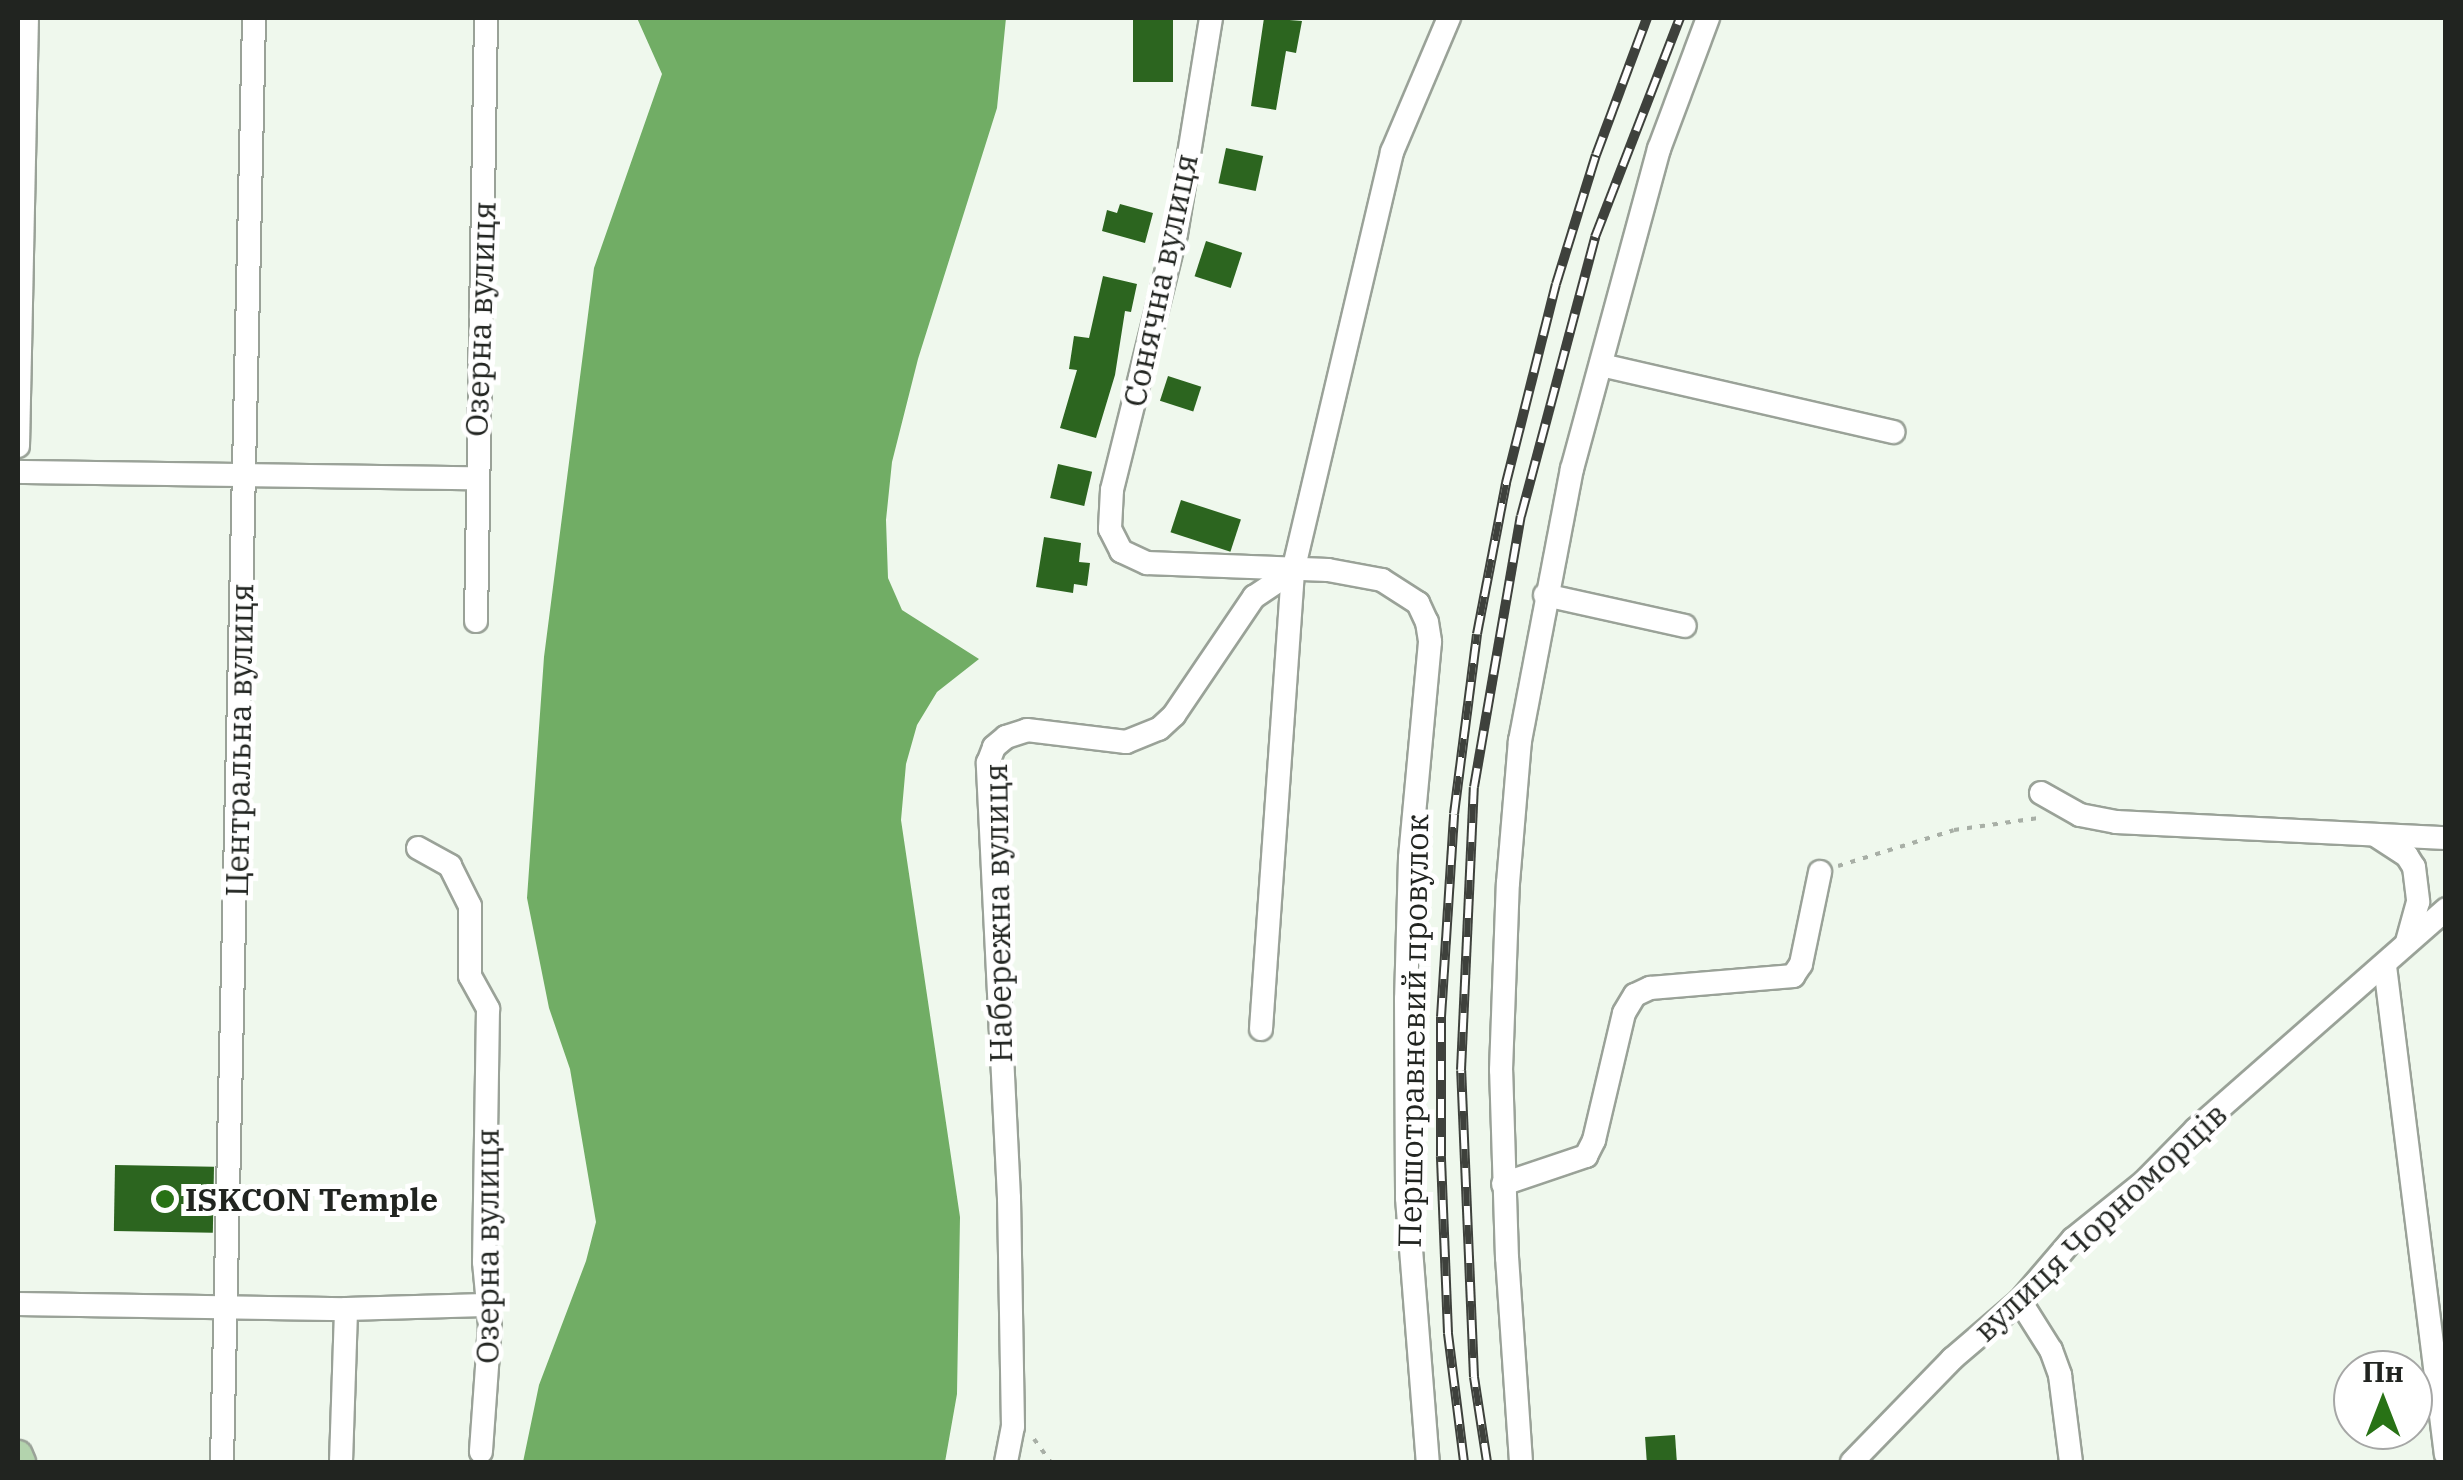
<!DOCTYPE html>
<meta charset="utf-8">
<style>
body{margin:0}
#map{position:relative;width:2463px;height:1480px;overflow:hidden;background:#eff8ed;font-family:"IBM Plex Serif",serif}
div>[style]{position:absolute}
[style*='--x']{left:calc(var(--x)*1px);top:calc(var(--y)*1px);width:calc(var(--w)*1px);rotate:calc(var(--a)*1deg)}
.water>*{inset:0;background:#71ad65}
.building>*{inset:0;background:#2c651f;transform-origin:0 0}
.path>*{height:4px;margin-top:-2px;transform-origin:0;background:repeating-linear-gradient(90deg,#a8afa6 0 5px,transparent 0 13px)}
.roads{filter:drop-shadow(2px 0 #9aa298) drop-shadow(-2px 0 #9aa298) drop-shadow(0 2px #9aa298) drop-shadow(0 -2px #9aa298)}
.minor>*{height:22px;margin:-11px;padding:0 11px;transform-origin:11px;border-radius:11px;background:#fff}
.major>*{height:28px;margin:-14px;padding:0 14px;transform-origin:14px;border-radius:14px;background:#b3d3ad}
.rail>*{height:10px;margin-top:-5px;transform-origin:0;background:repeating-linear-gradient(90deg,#fff 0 19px,#3e413c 0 38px);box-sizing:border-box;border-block:2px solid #3e413c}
.dots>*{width:28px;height:28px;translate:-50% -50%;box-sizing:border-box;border:5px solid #fff;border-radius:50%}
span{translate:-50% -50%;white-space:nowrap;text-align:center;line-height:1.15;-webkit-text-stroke:10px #fff;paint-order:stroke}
.street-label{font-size:32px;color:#212420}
.poi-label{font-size:32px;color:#212420;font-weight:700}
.left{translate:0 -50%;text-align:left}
.frame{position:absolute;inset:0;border:20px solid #212420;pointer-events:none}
.north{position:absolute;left:2333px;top:1350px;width:100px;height:100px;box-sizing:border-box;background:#fff;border:2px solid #a6a7a6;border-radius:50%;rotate:0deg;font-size:28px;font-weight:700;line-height:40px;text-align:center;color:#212420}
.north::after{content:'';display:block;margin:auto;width:35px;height:45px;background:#287215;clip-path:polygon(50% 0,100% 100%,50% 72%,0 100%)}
</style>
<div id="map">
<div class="water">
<div style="clip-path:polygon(637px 18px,1006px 18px,997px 108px,918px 359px,892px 462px,886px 520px,888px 578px,902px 610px,979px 659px,937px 692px,917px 725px,906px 764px,901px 820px,960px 1217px,957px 1394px,945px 1462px,523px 1462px,539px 1385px,586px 1261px,596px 1222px,570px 1069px,549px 1008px,527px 898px,544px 657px,594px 268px,662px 74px)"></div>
</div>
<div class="building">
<div style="left:1133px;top:18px;width:40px;height:64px"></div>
<div style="clip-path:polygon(1264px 18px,1302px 21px,1296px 53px,1286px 51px,1276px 110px,1251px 106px)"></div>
<div style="left:1226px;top:148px;width:38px;height:36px;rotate:12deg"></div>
<div style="clip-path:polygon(1120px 204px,1153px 213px,1145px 243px,1102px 231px,1107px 210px,1117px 213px)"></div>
<div style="left:1206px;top:241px;width:38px;height:37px;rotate:18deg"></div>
<div style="clip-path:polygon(1103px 276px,1137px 284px,1131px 312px,1125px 311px,1115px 375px,1096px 438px,1060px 428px,1077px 370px,1069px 369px,1074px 336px,1089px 338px)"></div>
<div style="left:1168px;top:376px;width:35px;height:26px;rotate:18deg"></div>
<div style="left:1058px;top:464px;width:35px;height:35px;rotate:13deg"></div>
<div style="left:1181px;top:500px;width:63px;height:34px;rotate:18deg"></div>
<div style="clip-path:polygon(1044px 537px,1081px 543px,1079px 562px,1090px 563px,1087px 586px,1074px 584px,1073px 593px,1036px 587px)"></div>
<div style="left:115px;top:1165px;width:99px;height:66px;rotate:1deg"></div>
<div style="left:1675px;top:1435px;width:27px;height:30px;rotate:86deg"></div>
</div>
<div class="path">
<div style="--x:1838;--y:866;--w:121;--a:-17.2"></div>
<div style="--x:1954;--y:830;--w:85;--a:-8.1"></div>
<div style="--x:1034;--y:1439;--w:29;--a:54"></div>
</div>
<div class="roads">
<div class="minor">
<div style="--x:1211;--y:18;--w:218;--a:99.2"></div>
<div style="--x:1176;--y:233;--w:265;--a:104"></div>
<div style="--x:1112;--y:490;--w:39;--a:93"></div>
<div style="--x:1110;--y:529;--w:25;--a:63"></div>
<div style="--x:1121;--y:551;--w:29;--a:25"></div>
<div style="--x:1147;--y:563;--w:181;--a:2.2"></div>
<div style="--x:1328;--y:570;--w:55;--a:10.5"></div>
<div style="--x:1382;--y:580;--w:43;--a:32.6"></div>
<div style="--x:1418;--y:603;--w:21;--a:65"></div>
<div style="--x:1427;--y:622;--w:20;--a:81"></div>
<div style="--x:1430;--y:642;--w:217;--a:95.3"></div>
<div style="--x:1410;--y:858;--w:141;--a:91.6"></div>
<div style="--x:1406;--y:999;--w:199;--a:89.7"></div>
<div style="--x:1407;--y:1198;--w:265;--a:85.5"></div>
<div style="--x:1601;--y:365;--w:300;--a:12.9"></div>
<div style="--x:18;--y:446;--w:428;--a:-88.8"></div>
<div style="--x:18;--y:472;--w:458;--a:0.8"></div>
<div style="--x:1545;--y:595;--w:143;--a:12.5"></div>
<div style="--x:476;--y:621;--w:603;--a:-89.05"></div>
<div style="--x:2041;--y:793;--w:45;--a:29.4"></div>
<div style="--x:2080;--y:815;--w:37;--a:11"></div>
<div style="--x:2116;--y:822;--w:330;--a:2.8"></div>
<div style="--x:2375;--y:835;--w:38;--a:33"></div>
<div style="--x:2407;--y:856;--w:13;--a:58"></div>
<div style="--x:2414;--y:867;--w:35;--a:83"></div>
<div style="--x:2418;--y:902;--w:41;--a:105.4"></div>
<div style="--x:418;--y:848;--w:37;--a:29"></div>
<div style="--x:450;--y:866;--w:45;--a:63.4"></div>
<div style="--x:470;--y:906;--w:70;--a:90"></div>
<div style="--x:470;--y:976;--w:38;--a:61"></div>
<div style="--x:488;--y:1009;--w:253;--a:90.9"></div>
<div style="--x:484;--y:1262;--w:63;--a:84.6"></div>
<div style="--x:490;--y:1325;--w:127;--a:94.1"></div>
<div style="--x:2385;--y:966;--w:492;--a:82.9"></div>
<div style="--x:1261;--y:1029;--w:459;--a:-86"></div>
<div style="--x:1293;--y:571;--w:431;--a:-76.7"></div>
<div style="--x:1392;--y:152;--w:146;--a:-67"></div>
<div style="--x:1503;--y:1184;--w:88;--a:-18.6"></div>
<div style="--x:1586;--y:1156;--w:18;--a:-63"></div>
<div style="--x:1594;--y:1140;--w:130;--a:-76.7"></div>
<div style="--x:1624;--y:1013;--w:21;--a:-59"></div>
<div style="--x:1635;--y:995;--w:17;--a:-25"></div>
<div style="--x:1650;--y:988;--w:144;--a:-4.8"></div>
<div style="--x:1793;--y:976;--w:14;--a:-56"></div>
<div style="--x:1801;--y:964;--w:94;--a:-78.3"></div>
<div style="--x:2020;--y:1301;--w:58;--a:57.7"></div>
<div style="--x:2051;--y:1350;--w:27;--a:70"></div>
<div style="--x:2060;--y:1375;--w:88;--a:82.8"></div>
<div style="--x:18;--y:1304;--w:328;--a:0.9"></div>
<div style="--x:346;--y:1309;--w:139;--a:-1.6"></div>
<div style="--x:222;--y:1462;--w:1444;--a:-88.73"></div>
<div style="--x:341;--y:1462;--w:153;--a:-88.1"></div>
<div style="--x:1006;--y:1462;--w:36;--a:-79"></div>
<div style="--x:1013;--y:1427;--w:229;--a:-91"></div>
<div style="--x:1009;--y:1198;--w:436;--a:-92.8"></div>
<div style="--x:988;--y:763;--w:17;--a:-69"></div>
<div style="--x:994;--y:747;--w:16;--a:-40"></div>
<div style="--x:1006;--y:737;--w:22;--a:-18"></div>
<div style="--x:1027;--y:730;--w:100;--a:6.9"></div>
<div style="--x:1126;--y:742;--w:35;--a:-22"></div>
<div style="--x:1159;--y:729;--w:21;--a:-43"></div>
<div style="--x:1174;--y:715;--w:143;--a:-55.9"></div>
<div style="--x:1254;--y:597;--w:47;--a:-33.7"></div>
<div style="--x:1521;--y:1462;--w:204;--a:-93.9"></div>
<div style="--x:1507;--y:1258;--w:188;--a:-91.8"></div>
<div style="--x:1501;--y:1070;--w:187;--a:-87.9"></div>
<div style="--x:1508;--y:883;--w:143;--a:-85.2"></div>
<div style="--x:1520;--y:741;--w:277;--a:-79.2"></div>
<div style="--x:1572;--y:469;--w:332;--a:-74.8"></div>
<div style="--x:1659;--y:149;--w:140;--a:-69.5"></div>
<div style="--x:1852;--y:1462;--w:144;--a:-45.8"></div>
<div style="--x:1952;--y:1359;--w:89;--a:-40.5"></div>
<div style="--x:2020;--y:1301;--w:82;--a:-49.5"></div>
<div style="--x:2073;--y:1239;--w:91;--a:-38.8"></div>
<div style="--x:2144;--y:1182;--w:74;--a:-45.5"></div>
<div style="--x:2196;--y:1129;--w:333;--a:-41.3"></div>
</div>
<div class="major">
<div style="--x:18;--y:1455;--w:8;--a:67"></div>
</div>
</div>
<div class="rail">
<div style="--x:1464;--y:1462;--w:130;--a:-97.1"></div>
<div style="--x:1448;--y:1333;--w:177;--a:-92.3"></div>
<div style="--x:1441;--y:1156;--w:139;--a:-90"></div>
<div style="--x:1441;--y:1017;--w:203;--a:-86.3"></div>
<div style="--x:1454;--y:814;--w:181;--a:-82.7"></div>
<div style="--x:1477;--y:634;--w:154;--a:-79.1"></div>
<div style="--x:1506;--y:483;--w:205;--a:-75.9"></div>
<div style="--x:1556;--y:284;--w:135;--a:-72.8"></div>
<div style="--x:1596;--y:155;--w:146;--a:-69.6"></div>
<div style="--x:1487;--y:1462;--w:86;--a:-98.7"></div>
<div style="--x:1474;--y:1377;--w:307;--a:-92.4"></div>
<div style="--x:1461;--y:1070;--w:283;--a:-87.4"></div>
<div style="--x:1474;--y:787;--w:275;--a:-80.2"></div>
<div style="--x:1521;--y:516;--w:289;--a:-75.1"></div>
<div style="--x:1595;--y:237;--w:235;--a:-68.8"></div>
</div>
<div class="dots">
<div style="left:165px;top:1199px;background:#287215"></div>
</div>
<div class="street-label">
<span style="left:1160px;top:280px;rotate:-78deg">Сонячна вулиця</span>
<span style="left:480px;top:319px;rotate:-88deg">Озерна вулиця</span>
<span style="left:239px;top:740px;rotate:-89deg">Центральна вулиця</span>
<span style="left:998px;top:913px;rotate:-91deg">Набережна вулиця</span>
<span style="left:1413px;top:1031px;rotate:-89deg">Першотравневий провулок</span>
<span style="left:2100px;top:1222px;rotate:-43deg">вулиця Чорноморців</span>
<span style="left:487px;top:1246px;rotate:-90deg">Озерна вулиця</span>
</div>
<div class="poi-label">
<span class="left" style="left:185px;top:1199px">ISKCON Temple</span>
</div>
<div class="frame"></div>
<div class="north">Пн</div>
</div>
